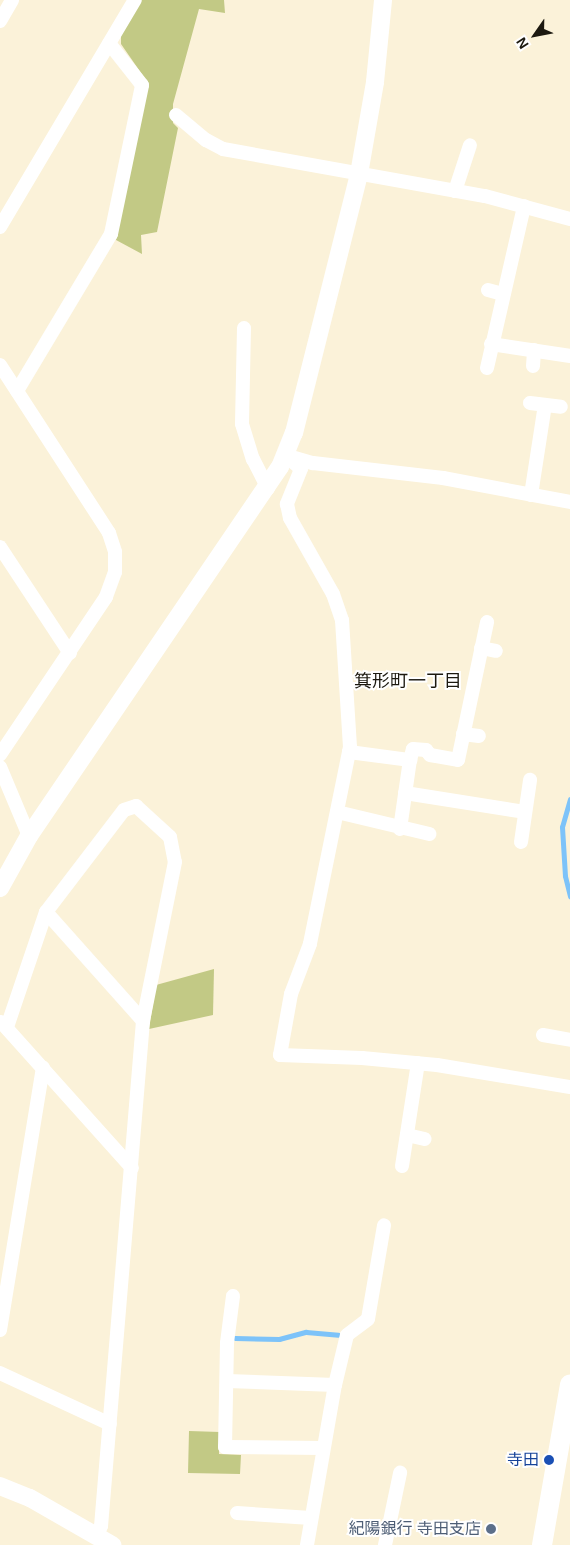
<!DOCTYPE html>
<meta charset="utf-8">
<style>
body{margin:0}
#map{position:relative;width:570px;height:1545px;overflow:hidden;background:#fbf2d9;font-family:Helvetica,"Noto Sans JP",sans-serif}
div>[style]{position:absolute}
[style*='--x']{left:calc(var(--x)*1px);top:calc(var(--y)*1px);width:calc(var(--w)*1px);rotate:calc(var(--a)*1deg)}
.green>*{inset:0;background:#c2c985}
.stream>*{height:5px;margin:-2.5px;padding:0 2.5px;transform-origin:2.5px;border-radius:2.5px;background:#7dc3f9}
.minor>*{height:14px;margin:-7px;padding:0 7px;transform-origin:7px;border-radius:7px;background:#fff}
.tertiary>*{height:18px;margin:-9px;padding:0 9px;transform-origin:9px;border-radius:9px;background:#fff}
.secondary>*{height:20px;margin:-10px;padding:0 10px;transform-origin:10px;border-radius:10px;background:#fff}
.dots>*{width:14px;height:14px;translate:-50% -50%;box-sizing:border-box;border:2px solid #fff;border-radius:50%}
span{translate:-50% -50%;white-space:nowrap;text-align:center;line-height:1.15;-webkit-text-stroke:4px #fff;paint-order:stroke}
.transit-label{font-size:16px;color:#164399}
.right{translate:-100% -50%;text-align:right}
.service-label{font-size:16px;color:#4e5e75}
.neighbourhood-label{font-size:18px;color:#1c1910}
.north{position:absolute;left:510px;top:10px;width:50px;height:50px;-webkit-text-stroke:4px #fff;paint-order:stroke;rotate:237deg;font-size:14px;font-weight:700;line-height:20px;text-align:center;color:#1c1910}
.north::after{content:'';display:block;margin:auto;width:18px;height:22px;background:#1c1910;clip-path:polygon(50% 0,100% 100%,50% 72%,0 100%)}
</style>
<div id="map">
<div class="green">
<div style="clip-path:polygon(141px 0,224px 0,225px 13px,199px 9px,173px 104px,173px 123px,178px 128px,157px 232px,141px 235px,142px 254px,116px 240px,148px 83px,121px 44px,121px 34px)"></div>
<div style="clip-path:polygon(214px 969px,213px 1015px,149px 1029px,156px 985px)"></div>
<div style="clip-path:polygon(189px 1431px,220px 1432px,219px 1454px,241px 1455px,240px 1474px,188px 1473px)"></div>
</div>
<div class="stream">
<div style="--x:570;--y:799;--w:29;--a:106"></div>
<div style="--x:562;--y:827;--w:49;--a:86.5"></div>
<div style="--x:565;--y:876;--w:21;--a:76"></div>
<div style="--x:235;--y:1338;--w:44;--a:1.3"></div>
<div style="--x:279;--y:1339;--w:28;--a:-15"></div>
<div style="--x:306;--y:1332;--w:32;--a:5"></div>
</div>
<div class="minor">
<div style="--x:0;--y:21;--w:24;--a:-60"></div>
<div style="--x:176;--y:115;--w:39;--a:40"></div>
<div style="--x:206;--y:140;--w:19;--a:28"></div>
<div style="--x:223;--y:149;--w:266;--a:10.2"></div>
<div style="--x:485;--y:196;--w:88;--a:15.1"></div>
<div style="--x:455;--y:191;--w:48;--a:-71.9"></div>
<div style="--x:0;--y:227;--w:264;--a:-59.3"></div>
<div style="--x:488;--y:290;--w:16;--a:15"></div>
<div style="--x:244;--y:328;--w:96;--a:91.2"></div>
<div style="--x:242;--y:424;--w:37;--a:73"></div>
<div style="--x:253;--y:459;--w:33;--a:63"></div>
<div style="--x:491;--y:344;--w:80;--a:8.6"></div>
<div style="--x:0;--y:365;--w:200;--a:57"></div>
<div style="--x:109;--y:533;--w:20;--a:72"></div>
<div style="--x:115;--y:552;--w:20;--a:90"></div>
<div style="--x:115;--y:572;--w:27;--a:110"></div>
<div style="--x:106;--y:597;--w:190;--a:123.9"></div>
<div style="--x:533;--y:366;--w:16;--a:-86"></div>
<div style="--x:487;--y:368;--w:166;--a:-77.1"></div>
<div style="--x:17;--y:391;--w:183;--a:-59.1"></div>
<div style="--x:111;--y:234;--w:152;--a:-78.2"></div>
<div style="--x:142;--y:85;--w:53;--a:-128.2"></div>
<div style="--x:530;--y:403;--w:31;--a:7"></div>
<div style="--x:285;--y:455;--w:21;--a:41"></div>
<div style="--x:301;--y:469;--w:38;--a:112"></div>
<div style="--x:287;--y:504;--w:14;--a:78"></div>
<div style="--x:290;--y:518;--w:87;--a:60.5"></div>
<div style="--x:333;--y:594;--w:28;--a:71"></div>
<div style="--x:342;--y:620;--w:127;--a:86.4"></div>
<div style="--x:350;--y:747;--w:201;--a:101.5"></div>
<div style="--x:310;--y:944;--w:53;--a:110.8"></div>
<div style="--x:291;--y:994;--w:62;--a:100.2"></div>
<div style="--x:280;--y:1055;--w:82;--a:2.1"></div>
<div style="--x:362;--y:1058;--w:75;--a:5.3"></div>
<div style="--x:437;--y:1065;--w:135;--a:9.4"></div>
<div style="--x:288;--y:456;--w:26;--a:16"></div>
<div style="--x:313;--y:463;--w:131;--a:6.6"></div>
<div style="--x:443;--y:478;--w:129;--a:10.7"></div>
<div style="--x:531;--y:495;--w:91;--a:-81.2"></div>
<div style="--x:0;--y:547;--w:127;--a:56.6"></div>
<div style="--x:481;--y:648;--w:15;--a:11"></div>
<div style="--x:463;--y:734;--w:16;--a:7"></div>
<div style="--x:349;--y:752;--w:62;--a:7.5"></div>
<div style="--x:410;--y:760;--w:11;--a:-75"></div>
<div style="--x:413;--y:749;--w:13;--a:4"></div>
<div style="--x:426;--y:750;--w:6;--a:51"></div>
<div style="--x:430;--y:755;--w:28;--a:10"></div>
<div style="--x:458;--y:760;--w:141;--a:-78.1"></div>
<div style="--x:0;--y:767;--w:75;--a:67.2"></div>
<div style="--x:405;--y:793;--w:121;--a:9"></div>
<div style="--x:337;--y:812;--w:95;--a:13.4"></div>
<div style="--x:400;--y:829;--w:70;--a:-81.8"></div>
<div style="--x:521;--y:842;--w:63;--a:-81.7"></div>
<div style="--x:46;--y:912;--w:146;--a:48.3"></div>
<div style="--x:1;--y:1022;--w:196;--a:48.1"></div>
<div style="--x:7;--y:1027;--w:121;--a:-71.3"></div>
<div style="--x:46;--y:912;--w:128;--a:-52.6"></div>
<div style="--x:124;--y:810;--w:13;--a:-18"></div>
<div style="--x:136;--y:806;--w:46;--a:42.4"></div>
<div style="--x:170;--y:837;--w:25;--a:79"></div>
<div style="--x:175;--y:862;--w:162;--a:101.4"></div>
<div style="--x:143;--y:1021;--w:507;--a:94.75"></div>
<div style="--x:101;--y:1526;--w:11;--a:112"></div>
<div style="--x:543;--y:1035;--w:27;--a:10"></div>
<div style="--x:407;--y:1135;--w:18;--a:13"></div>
<div style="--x:402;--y:1166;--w:104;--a:-81.2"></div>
<div style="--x:233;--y:1296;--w:47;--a:97.3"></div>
<div style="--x:227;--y:1343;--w:104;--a:91.1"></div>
<div style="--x:225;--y:1447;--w:98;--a:0.6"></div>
<div style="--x:0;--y:1330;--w:266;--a:-80.7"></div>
<div style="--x:0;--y:1373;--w:121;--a:24.9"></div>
<div style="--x:227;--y:1381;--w:108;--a:2.1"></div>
<div style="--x:237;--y:1513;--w:74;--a:3.9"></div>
<div style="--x:307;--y:1545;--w:162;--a:-80.1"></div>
<div style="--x:335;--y:1385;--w:51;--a:-76.5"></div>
<div style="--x:347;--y:1335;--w:26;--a:-37"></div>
<div style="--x:368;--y:1319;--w:95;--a:-80.3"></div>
<div style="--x:385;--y:1545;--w:74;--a:-78.2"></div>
</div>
<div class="tertiary">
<div style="--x:0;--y:888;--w:60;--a:-60.9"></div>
<div style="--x:29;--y:836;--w:446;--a:-55.8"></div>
<div style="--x:280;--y:467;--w:37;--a:-68"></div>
<div style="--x:294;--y:433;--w:267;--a:-75.9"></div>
<div style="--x:359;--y:174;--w:93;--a:-80.1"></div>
<div style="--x:375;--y:82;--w:82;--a:-84.4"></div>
<div style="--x:0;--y:1486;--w:32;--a:22"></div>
<div style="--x:30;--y:1498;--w:95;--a:29.8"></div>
</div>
<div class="secondary">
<div style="--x:542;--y:1545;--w:163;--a:-80.1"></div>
</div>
<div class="dots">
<div style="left:549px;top:1460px;background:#1a4fb4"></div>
<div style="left:491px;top:1529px;background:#5c6f8a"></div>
</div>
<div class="transit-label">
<span class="right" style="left:539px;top:1460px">寺田</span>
</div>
<div class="service-label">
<span class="right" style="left:481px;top:1529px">紀陽銀行 寺田支店</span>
</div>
<div class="neighbourhood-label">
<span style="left:408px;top:681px">箕形町一丁目</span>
</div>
<div class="north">N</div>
</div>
